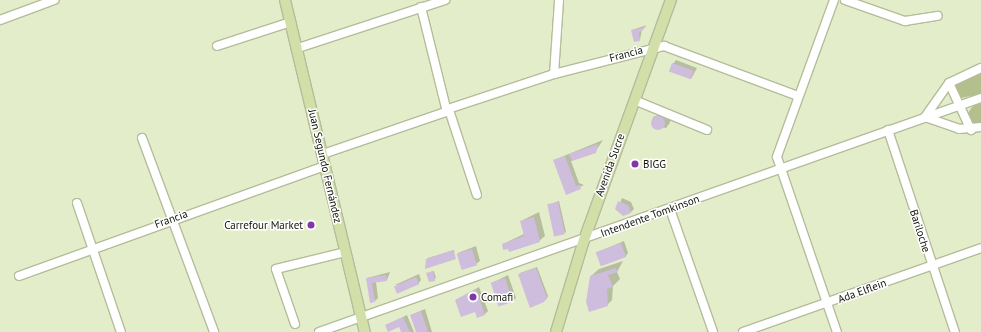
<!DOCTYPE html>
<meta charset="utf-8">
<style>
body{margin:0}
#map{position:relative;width:981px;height:332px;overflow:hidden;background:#e4edc9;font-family:"PT Sans",sans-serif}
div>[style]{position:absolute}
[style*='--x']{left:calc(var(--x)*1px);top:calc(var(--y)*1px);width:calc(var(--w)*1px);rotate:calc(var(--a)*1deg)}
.green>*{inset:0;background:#b3c08e}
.shadow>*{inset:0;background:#0003}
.building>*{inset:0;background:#cfbddd;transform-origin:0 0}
.round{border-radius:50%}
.roads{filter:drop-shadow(1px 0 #b4bd9b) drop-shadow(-1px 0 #b4bd9b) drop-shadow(0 1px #b4bd9b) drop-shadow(0 -1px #b4bd9b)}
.minor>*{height:8px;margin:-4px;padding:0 4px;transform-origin:4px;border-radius:4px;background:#fff}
.major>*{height:10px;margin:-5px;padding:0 5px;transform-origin:5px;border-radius:5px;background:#d3dfa9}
.dots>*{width:11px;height:11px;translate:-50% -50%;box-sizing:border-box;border:2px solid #fff;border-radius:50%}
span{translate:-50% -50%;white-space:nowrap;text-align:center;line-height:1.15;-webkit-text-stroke:3px #fff;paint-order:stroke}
.street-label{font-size:11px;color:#121408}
.poi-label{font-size:11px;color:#121408}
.left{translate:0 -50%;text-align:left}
.right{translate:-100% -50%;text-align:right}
</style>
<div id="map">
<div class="green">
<div style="clip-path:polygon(981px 70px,981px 94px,961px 98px,956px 94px,956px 83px)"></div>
<div style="clip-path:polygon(981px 102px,981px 125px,970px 125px,966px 116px,972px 107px)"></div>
</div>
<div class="shadow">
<div style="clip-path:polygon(647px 25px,642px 29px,640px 40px,632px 30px)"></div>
<div style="clip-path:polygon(676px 60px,697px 68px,691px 79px,673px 64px)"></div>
<div style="clip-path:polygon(663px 113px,671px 120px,669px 124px,666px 128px,652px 125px,653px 117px)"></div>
<div style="clip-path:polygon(603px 140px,595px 152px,571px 161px,579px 183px,584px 185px,566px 193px,554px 160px)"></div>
<div style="clip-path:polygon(622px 198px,631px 202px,634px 209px,631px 212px,618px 209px)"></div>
<div style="clip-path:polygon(559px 201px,566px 232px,565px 233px,548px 205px)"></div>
<div style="clip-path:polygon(539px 212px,545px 236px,539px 241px,509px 247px,503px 244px,524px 234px,521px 221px)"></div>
<div style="clip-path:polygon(624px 241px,628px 253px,625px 257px,598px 252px)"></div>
<div style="clip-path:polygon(476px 246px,480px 261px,476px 264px,458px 253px)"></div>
<div style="clip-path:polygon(454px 250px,455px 259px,427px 260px,428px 258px)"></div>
<div style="clip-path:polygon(623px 261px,617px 272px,620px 279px,613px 286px,612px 300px,607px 305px,591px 276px,599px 269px)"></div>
<div style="clip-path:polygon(537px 267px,548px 296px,546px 300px,520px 273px)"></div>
<div style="clip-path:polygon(434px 271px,436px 278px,430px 281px,428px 273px)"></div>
<div style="clip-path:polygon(390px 272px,387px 280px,376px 282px,378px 298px,375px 301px,367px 278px)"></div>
<div style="clip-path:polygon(419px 274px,421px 280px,418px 284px,395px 285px)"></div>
<div style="clip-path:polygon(508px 275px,516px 298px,513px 301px,492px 283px)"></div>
<div style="clip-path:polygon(479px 287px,488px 311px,484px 315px,456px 300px)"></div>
<div style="clip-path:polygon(425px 309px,432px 332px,417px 332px,411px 315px)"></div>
<div style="clip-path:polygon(407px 315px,414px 332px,402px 332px,399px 326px,386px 325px)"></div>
</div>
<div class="building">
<div style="clip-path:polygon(646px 27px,639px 33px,640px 41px,634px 42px,631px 30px)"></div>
<div style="left:672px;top:63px;width:23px;height:9px;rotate:20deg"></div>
<div class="round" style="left:651px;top:116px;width:14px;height:14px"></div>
<div style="clip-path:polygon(598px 144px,596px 153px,572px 161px,569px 154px)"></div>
<div style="clip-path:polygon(565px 156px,576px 186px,580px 185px,581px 189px,566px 195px,553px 160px)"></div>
<div style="clip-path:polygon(618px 201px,628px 205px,631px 213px,623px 216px,615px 209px)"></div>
<div style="left:558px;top:202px;width:33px;height:11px;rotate:78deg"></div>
<div style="clip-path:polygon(534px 217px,540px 242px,509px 252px,508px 249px,503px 250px,502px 244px,524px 236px,520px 221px)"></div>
<div style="left:621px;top:243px;width:15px;height:27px;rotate:70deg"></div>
<div style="left:472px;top:249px;width:17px;height:16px;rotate:73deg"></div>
<div style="clip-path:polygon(453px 250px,456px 259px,425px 269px,426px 259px)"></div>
<div style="clip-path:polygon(536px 268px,547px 298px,544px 302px,530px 308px,518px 274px)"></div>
<div style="clip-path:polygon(616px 268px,618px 272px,608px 275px,613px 287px,607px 289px,608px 306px,589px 312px,586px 302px,590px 276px)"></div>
<div style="clip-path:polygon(433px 271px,435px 281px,429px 282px,426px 273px)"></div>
<div style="clip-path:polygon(386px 275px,387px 281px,372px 283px,375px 302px,370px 303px,366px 278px)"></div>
<div style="left:416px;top:277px;width:8px;height:24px;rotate:67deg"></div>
<div style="left:505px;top:278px;width:25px;height:15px;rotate:72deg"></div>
<div style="clip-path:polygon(476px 289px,485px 315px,477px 318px,475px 312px,461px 317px,455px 300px)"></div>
<div style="clip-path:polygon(421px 311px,428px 332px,416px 332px,410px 315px)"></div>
<div style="clip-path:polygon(403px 317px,410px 332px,401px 332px,399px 327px,388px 332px,385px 325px)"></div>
</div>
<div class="roads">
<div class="minor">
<div style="--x:834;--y:0;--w:167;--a:110"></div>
<div style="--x:777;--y:157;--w:185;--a:71.1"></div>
<div style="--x:845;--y:0;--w:64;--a:19.3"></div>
<div style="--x:905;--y:21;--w:33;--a:-9"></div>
<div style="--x:421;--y:7;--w:108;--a:76.1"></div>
<div style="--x:0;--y:20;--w:58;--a:-20.3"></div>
<div style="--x:217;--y:46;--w:78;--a:-18"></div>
<div style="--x:298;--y:48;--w:155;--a:-18.1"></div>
<div style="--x:981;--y:68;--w:35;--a:155"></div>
<div style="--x:949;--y:83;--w:42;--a:125.2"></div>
<div style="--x:925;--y:117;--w:36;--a:19"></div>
<div style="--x:959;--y:129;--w:22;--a:-5"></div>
<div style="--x:554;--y:74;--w:74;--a:-86.1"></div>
<div style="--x:949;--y:83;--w:52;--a:64.9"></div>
<div style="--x:634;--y:100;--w:79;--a:22.3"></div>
<div style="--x:451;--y:108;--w:108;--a:-18.3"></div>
<div style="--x:554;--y:74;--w:114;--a:-14.3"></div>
<div style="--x:664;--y:46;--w:143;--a:20.5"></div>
<div style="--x:450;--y:113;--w:86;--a:71.8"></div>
<div style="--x:888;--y:130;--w:213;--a:71.7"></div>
<div style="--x:142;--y:138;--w:207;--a:69.6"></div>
<div style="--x:323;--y:154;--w:130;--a:-18.9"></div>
<div style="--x:77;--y:203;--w:136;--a:71.2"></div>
<div style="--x:670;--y:209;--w:130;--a:70.7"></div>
<div style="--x:19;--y:276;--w:325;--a:-19.8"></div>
<div style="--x:295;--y:324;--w:58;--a:-109.1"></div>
<div style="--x:276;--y:269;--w:71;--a:-13.8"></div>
<div style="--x:319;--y:332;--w:702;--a:-19.47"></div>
<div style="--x:743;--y:332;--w:252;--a:-19.4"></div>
</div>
<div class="major">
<div style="--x:285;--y:0;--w:342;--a:76.5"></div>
<div style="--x:556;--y:332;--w:96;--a:-73.1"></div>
<div style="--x:584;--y:240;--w:255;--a:-70.1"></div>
</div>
</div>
<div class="dots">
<div style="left:635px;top:164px;background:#8137a9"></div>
<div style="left:311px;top:225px;background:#8137a9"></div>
<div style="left:473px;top:297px;background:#8137a9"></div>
</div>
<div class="street-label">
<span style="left:626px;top:54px;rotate:-15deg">Francia</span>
<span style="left:610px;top:165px;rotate:-70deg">Avenida Sucre</span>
<span style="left:325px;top:166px;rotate:77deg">Juan Segundo Fernández</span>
<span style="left:650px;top:216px;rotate:-20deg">Intendente Tomkinson</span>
<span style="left:171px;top:219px;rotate:-20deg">Francia</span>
<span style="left:920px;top:231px;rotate:72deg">Bariloche</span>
<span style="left:862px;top:291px;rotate:-20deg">Ada Elflein</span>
</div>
<div class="poi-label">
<span class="left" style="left:643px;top:164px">BIGG</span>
<span class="right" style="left:303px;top:225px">Carrefour Market</span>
<span class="left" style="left:481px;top:297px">Comafi</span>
</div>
</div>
